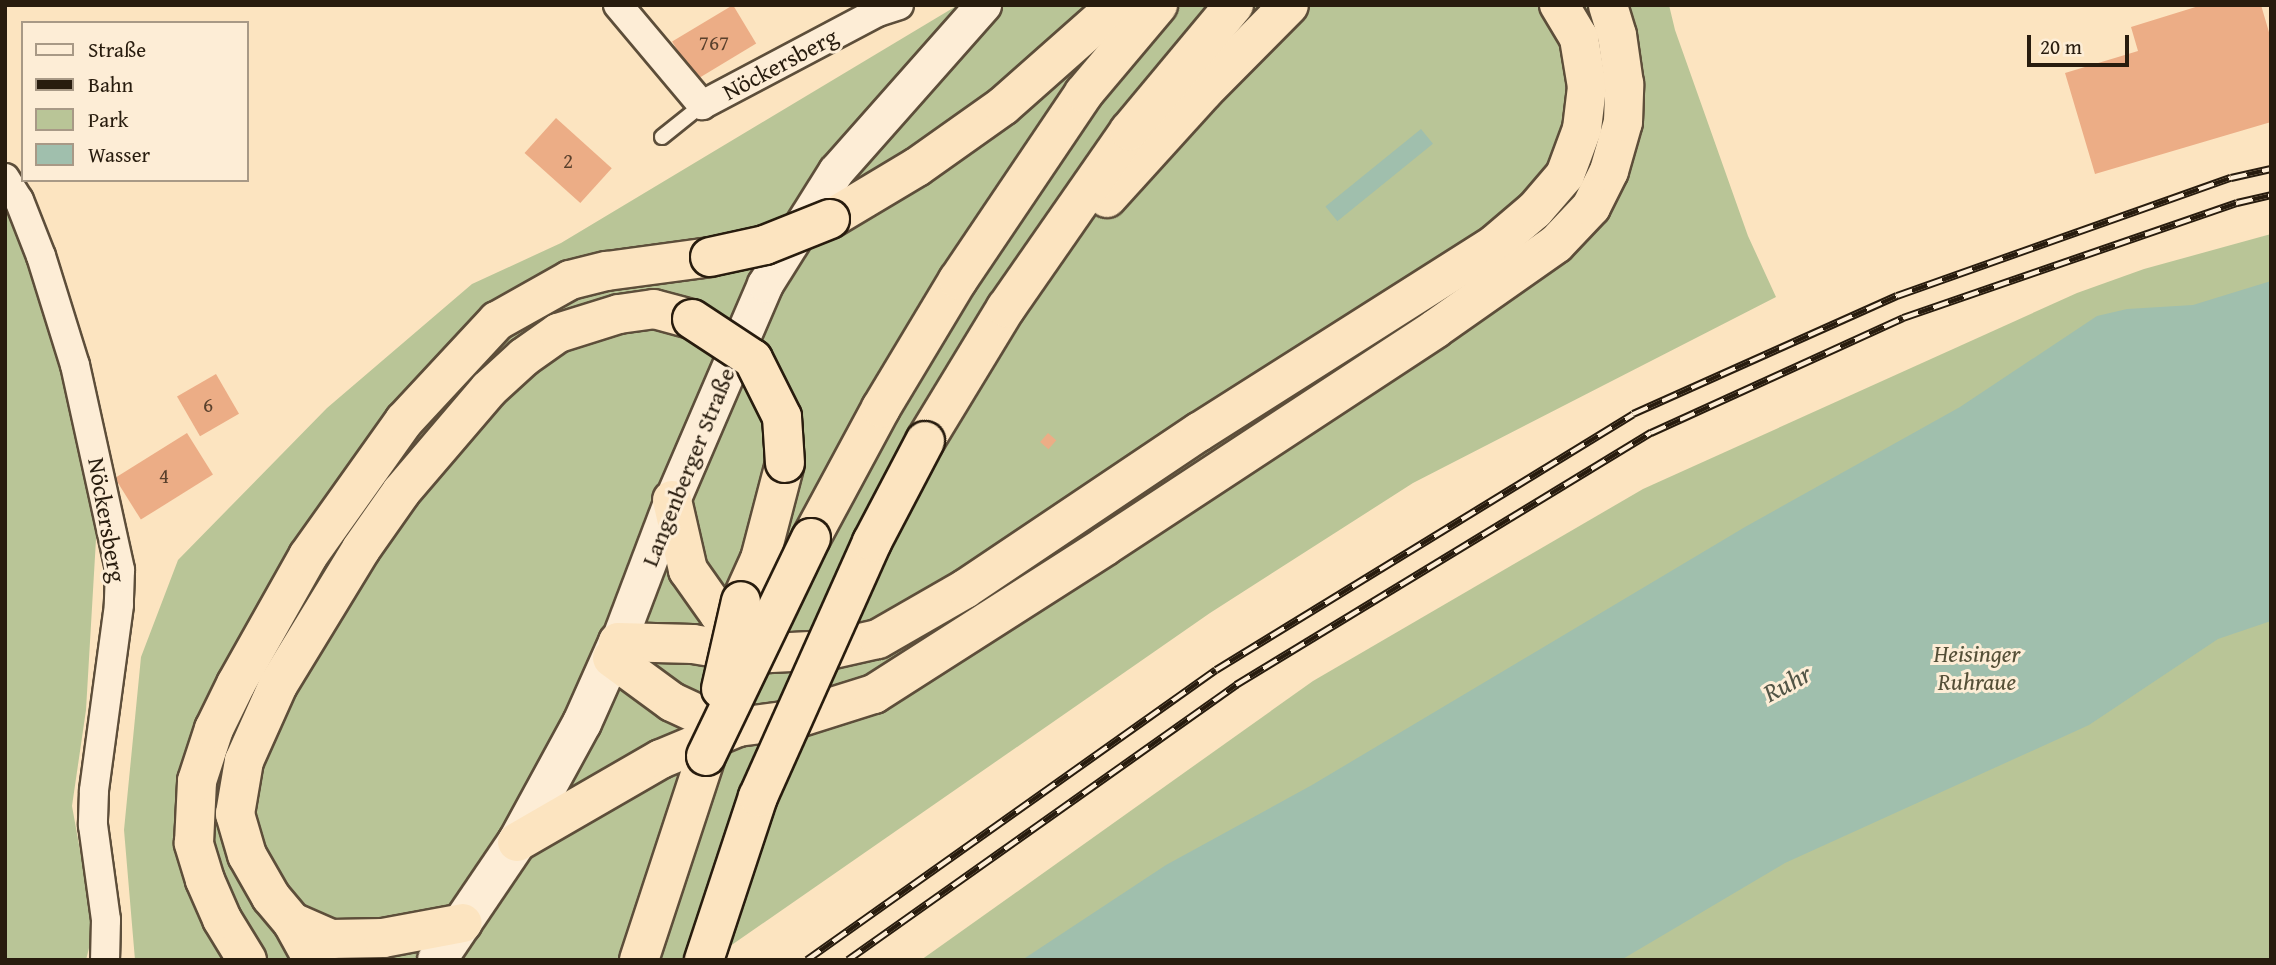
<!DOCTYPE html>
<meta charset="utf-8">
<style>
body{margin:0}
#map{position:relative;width:2276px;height:965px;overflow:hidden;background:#fce4c0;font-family:"Gentium Book Plus",serif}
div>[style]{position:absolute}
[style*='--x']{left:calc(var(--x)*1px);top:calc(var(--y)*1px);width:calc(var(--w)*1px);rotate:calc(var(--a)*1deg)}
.green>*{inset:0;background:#b9c597}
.water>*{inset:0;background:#a0bfad;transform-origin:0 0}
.building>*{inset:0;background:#ecad86;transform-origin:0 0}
.roads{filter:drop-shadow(2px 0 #5d4e3a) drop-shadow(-2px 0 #5d4e3a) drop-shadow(0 2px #5d4e3a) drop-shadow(0 -2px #5d4e3a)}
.service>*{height:14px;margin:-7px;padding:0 7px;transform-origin:7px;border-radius:7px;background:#fdedd6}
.minor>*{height:28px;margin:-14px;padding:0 14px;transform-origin:14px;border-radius:14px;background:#fdedd6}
.tertiary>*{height:35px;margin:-17.5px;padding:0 17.5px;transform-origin:17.5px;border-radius:17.5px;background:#fdedd6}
.secondary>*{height:38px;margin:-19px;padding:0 19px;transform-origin:19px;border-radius:19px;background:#fdedd6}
.motorway>*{height:38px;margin:-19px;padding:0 19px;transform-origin:19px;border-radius:19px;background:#fce4c0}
.rail>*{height:8px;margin-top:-4px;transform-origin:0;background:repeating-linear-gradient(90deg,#fdedd6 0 16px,#281c0e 0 32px);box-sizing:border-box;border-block:2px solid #281c0e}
.bridges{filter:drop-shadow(2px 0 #281c0e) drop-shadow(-2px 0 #281c0e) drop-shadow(0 2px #281c0e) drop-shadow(0 -2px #281c0e)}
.motorway-bridge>*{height:38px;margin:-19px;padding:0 19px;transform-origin:19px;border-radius:19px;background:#fce4c0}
span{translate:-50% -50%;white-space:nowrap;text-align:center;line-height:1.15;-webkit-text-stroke:6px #fdedd6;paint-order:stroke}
.number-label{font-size:21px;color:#59402c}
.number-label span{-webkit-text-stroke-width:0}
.street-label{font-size:24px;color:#281c0e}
.park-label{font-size:24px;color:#544f37;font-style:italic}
.water-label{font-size:26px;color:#525546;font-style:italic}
.frame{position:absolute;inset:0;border:7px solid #281c0e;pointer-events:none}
.legend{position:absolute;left:21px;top:21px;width:228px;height:161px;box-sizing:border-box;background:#fdedd6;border:2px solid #a89986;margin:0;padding:9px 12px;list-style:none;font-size:21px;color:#281c0e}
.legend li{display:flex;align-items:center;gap:14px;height:35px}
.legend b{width:35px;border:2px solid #a89986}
.scale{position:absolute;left:2027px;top:35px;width:102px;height:32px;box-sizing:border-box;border:4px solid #281c0e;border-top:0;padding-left:9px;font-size:21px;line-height:24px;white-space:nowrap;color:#281c0e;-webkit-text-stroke:5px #fdedd6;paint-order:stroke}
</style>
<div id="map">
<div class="green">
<div style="clip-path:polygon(958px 5px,1669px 5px,1675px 30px,1748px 236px,1776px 297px,1413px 483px,1210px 613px,710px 960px,135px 960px,124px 830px,141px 657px,178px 560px,327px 408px,472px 284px,561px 243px)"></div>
<div style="clip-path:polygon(5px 203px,101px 454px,86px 710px,72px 806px,94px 928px,86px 960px,5px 960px)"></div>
<div style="clip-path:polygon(2271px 234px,2271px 960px,921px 960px,1313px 681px,1643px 489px,2077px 293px,2144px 269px)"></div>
</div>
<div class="water">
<div style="left:1421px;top:129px;width:19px;height:123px;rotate:51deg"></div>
<div style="clip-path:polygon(2271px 281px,2271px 621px,2218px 639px,2089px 725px,1785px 863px,1621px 960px,1022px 960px,1166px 865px,1312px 785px,1745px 527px,1960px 407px,2097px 316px,2127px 309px,2193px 305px)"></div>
</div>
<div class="building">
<div style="left:733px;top:5px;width:45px;height:71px;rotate:59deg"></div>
<div style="clip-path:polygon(2202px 5px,2261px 5px,2271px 39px,2271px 122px,2095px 174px,2065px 73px,2138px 51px,2131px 27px)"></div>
<div style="left:556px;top:118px;width:75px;height:47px;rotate:42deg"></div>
<div style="left:216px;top:374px;width:46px;height:45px;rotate:60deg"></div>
<div style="left:187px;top:433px;width:49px;height:85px;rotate:58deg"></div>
<div style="left:1048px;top:433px;width:11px;height:12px;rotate:41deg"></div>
</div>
<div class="roads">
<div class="service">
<div style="--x:662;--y:137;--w:51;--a:-38.7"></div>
</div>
<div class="minor">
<div style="--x:618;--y:5;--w:131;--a:50"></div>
<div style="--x:702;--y:105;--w:199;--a:-27.9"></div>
<div style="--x:878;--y:12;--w:22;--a:-18"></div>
<div style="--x:5;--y:178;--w:26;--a:58"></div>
<div style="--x:19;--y:200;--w:60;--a:68.6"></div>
<div style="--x:41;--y:256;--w:114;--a:72.7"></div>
<div style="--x:75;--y:365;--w:210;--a:77.6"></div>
<div style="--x:120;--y:570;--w:35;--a:92"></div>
<div style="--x:119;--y:605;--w:188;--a:97.7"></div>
<div style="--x:94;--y:791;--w:34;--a:92"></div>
<div style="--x:93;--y:825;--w:96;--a:82.2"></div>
<div style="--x:106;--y:920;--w:40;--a:91.4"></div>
</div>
<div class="tertiary">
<div style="--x:618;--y:642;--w:152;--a:-69.2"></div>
<div style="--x:672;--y:500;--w:235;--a:-66.7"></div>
<div style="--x:765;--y:284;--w:133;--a:-57.9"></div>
<div style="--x:836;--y:171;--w:222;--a:-48.5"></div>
</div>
<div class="secondary">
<div style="--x:437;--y:960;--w:143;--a:-55.9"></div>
<div style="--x:517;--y:842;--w:136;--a:-61.4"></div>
<div style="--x:582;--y:723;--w:89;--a:-66"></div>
</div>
<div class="motorway">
<div style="--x:1107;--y:198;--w:143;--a:-47.8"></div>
<div style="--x:1203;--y:92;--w:122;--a:-45.3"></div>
<div style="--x:830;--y:219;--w:101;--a:-30.9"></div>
<div style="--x:917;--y:167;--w:105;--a:-35.3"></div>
<div style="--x:1003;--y:106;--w:152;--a:-41.5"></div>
<div style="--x:925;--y:441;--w:156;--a:-58.7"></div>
<div style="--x:1006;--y:308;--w:216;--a:-55.2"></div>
<div style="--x:1129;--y:131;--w:164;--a:-50.2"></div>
<div style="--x:672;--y:500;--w:72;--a:77.1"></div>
<div style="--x:688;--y:570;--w:54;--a:54.8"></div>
<div style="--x:719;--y:614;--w:50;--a:49.9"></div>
<div style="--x:811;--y:538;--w:148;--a:-61.7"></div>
<div style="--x:881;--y:408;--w:149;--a:-59"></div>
<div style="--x:958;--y:280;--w:225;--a:-56"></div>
<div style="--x:1084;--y:93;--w:115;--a:-49.9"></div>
<div style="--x:741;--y:601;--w:46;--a:-65.7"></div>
<div style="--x:760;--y:559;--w:99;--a:-75.4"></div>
<div style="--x:618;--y:642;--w:75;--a:1.5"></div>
<div style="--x:693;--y:644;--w:61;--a:9.5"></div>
<div style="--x:753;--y:654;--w:76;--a:-3"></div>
<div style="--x:829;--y:650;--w:50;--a:-12.7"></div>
<div style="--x:878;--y:639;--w:100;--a:-29.9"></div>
<div style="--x:965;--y:589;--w:282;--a:-33.9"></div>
<div style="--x:1199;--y:432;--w:351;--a:-32.4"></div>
<div style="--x:1495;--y:244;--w:52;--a:-40.4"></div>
<div style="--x:1535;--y:210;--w:46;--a:-49.4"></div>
<div style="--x:1565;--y:175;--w:49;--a:-69.7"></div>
<div style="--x:1582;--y:129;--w:42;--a:-83.2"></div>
<div style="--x:1587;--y:87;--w:50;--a:-99.3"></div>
<div style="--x:1579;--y:38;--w:39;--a:-121"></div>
<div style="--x:612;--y:658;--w:74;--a:36.3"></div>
<div style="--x:672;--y:702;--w:38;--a:25"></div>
<div style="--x:706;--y:718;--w:33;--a:16"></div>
<div style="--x:738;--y:727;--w:53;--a:-7.5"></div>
<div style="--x:791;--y:720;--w:87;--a:-17.4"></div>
<div style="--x:874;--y:694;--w:274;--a:-32.6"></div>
<div style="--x:1105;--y:546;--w:395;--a:-33.3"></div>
<div style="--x:1435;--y:329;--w:148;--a:-35.1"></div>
<div style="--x:1556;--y:244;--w:51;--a:-46.6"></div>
<div style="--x:1591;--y:207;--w:40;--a:-63.4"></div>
<div style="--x:1609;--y:171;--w:51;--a:-74.1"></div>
<div style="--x:1623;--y:122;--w:38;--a:-88"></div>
<div style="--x:1624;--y:84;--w:49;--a:-98.1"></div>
<div style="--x:1617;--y:35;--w:31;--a:-107"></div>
<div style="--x:517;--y:842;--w:166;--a:-30"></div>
<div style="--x:661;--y:759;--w:83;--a:-22.6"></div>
<div style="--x:292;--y:922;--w:43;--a:23.6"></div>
<div style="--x:331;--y:939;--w:52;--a:-1.1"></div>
<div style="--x:383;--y:938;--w:81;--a:-10.6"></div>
<div style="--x:247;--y:960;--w:48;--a:-121.4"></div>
<div style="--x:222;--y:919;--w:43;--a:-113.6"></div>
<div style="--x:205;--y:880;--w:39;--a:-107"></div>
<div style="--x:194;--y:843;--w:62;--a:-87.2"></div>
<div style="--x:197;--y:781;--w:55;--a:-71.9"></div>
<div style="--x:214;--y:729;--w:50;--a:-63.9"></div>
<div style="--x:236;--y:684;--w:147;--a:-60.6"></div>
<div style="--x:308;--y:556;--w:166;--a:-54.6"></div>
<div style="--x:404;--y:421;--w:137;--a:-47.1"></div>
<div style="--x:497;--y:321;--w:84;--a:-29.3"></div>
<div style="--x:570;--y:280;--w:38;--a:-14"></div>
<div style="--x:607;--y:271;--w:104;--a:-7.7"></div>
<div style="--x:313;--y:960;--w:43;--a:-118.9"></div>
<div style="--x:292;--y:922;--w:33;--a:-130"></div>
<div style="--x:271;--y:897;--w:48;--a:-119.7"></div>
<div style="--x:247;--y:855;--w:43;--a:-106.3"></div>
<div style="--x:235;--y:814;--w:54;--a:-80.4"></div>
<div style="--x:244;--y:761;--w:83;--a:-65.9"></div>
<div style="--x:278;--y:685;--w:159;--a:-58.6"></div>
<div style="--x:361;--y:549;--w:70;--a:-54.9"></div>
<div style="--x:401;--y:492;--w:135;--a:-49.5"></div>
<div style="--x:489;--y:389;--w:47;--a:-42.4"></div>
<div style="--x:524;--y:357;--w:42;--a:-35.2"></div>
<div style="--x:558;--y:333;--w:64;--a:-17.3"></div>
<div style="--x:619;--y:314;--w:35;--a:-8"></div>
<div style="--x:654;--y:309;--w:39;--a:15"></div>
<div style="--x:639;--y:960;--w:215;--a:-71.8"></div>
</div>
</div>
<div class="rail">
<div style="--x:807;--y:960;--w:501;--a:-35.34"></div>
<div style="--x:1216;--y:670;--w:489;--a:-31.5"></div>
<div style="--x:1633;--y:414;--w:289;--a:-24.1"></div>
<div style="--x:1897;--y:296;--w:354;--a:-19.5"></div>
<div style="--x:2231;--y:178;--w:41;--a:-12.7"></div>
<div style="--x:848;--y:960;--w:476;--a:-35.3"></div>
<div style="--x:1236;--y:685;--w:486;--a:-31.3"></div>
<div style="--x:1651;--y:433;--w:277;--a:-24.5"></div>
<div style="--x:1903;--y:318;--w:353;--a:-19"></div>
<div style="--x:2237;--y:203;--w:35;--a:-13"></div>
</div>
<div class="bridges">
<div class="motorway-bridge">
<div style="--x:710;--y:257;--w:56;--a:-12.3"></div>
<div style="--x:765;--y:245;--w:70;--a:-21.8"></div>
<div style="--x:692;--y:319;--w:73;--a:33.3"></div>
<div style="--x:753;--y:359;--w:65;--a:63.4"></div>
<div style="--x:782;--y:417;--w:46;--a:86.3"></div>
<div style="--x:721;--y:689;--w:90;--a:-77.2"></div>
<div style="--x:706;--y:756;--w:242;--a:-64.3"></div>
<div style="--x:704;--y:960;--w:172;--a:-71.7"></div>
<div style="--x:758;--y:797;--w:279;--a:-65.9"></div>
<div style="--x:872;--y:542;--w:114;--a:-62.3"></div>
</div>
</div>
<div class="number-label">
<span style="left:714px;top:43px">767</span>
<span style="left:568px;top:161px">2</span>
<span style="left:208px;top:405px">6</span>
<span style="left:164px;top:476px">4</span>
</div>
<div class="street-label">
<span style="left:780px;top:64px;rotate:-28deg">Nöckersberg</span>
<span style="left:688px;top:467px;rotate:-68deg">Langenberger Straße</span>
<span style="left:107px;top:520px;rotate:80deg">Nöckersberg</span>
</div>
<div class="park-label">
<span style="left:1977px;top:668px">Heisinger<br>Ruhraue</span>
</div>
<div class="water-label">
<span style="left:1787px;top:683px;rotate:-28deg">Ruhr</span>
</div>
<div class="frame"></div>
<ul class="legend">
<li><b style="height:9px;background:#fdedd6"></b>Straße</li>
<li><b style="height:9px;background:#281c0e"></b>Bahn</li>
<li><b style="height:19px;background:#b9c597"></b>Park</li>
<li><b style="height:19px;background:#a0bfad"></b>Wasser</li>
</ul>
<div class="scale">20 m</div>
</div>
